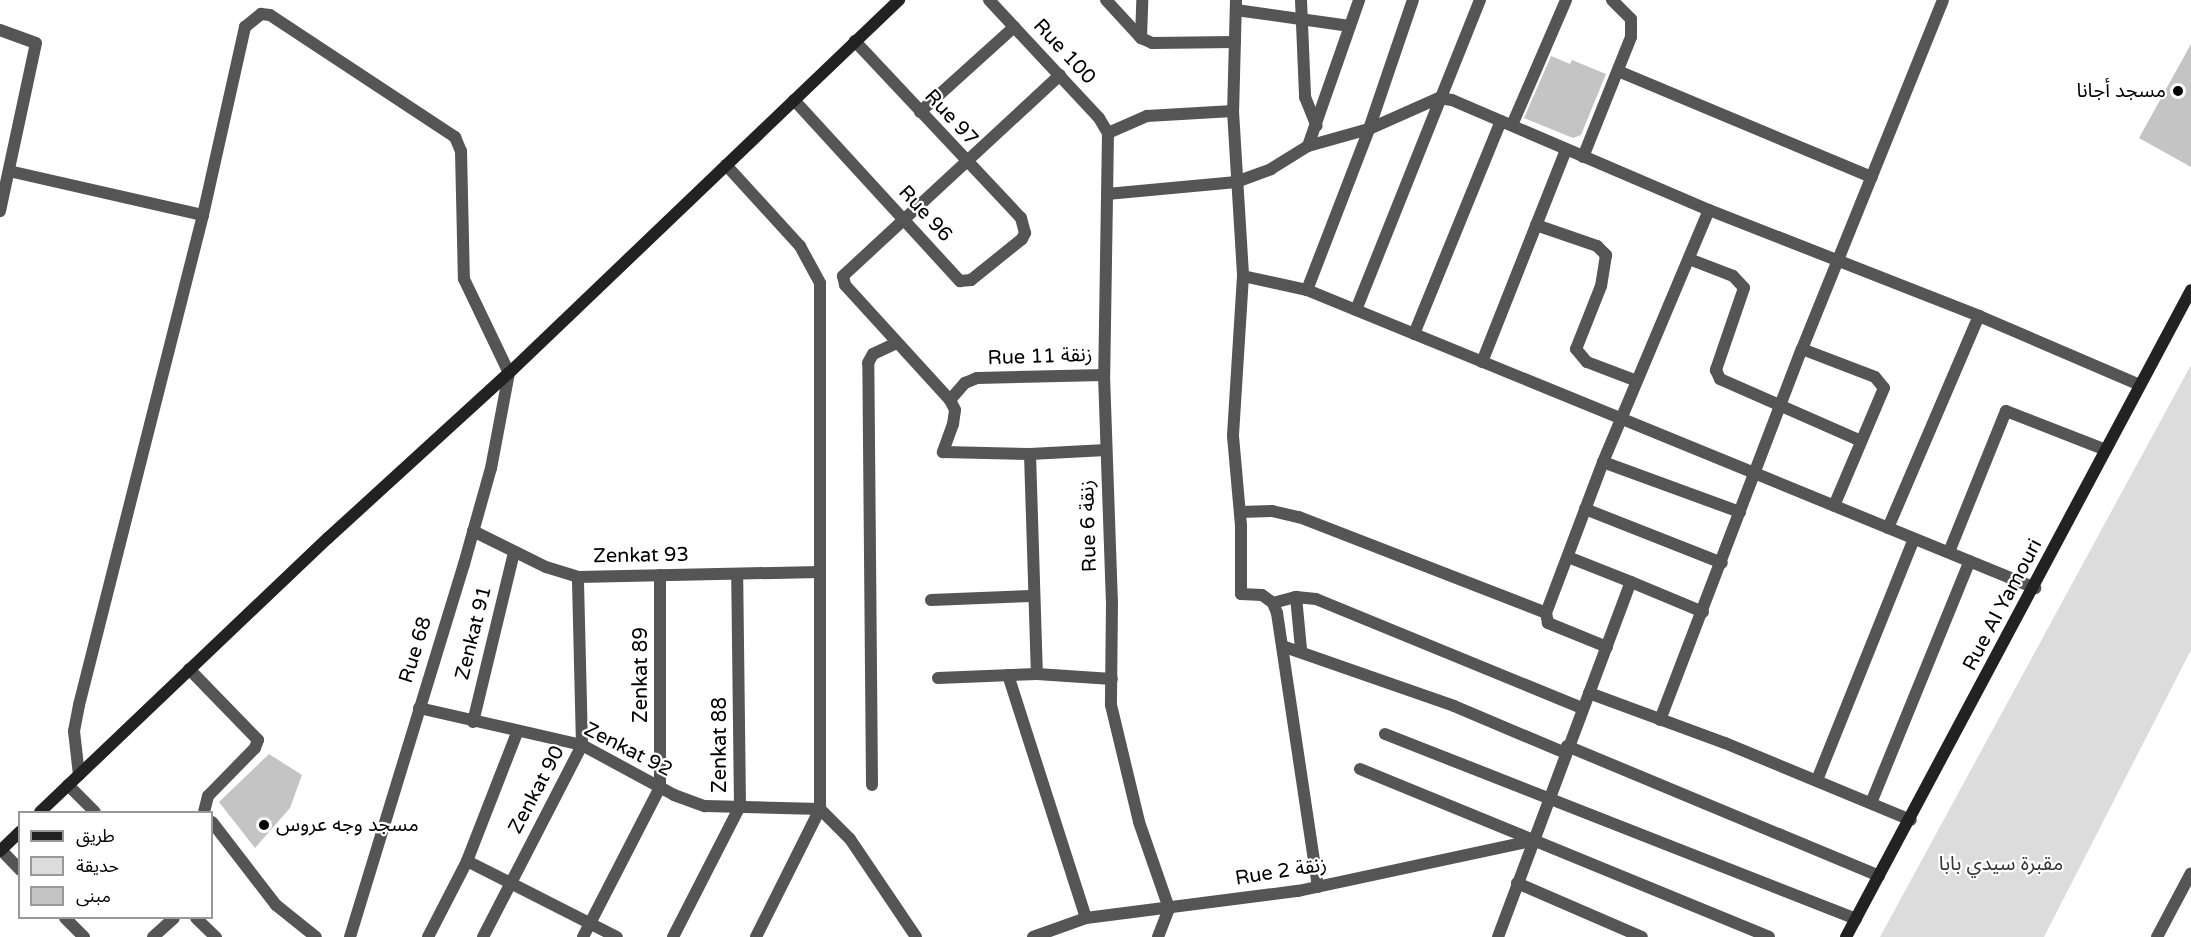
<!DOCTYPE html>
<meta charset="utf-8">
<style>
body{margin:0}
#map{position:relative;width:2191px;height:937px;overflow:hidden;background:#fff;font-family:"Varela Round","Noto Sans Arabic",sans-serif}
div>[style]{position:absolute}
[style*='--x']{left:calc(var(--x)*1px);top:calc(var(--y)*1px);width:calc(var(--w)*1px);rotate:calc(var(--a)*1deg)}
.green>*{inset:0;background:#dcdcdc}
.building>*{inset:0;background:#c4c4c4}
.street>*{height:12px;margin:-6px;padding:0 6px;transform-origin:6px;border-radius:6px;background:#555}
.secondary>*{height:12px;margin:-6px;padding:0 6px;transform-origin:6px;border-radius:6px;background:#222}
.dots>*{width:16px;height:16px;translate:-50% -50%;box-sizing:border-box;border:3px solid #fff;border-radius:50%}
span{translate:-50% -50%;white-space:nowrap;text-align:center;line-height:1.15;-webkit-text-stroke:4.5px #fff;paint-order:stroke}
.street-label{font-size:20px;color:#000}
.poi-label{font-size:20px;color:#000}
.right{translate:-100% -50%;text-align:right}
.left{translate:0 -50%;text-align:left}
.park-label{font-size:20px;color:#333}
.legend{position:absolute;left:18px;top:811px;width:195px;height:108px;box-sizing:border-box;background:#fff;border:2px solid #999;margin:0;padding:8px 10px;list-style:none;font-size:18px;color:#000}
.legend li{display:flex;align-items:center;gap:12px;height:30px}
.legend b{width:30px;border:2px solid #999}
</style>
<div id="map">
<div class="green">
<div style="clip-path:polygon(2191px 365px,2191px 650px,2044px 937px,1880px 937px)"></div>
</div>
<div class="building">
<div style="clip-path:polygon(2191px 44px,2191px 167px,2139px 138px)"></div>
<div style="clip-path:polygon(1551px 56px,1570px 64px,1572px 60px,1606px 74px,1581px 135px,1573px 138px,1524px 118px)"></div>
<div style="clip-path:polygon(269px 754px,302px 775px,290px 808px,255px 848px,219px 802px)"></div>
</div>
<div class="street">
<div style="--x:989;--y:0;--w:161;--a:47"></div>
<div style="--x:1099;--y:118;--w:17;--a:59"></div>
<div style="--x:1106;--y:0;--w:52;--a:47.4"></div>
<div style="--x:1141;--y:38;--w:12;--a:24"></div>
<div style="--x:1152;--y:43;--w:83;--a:-0.7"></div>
<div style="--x:1236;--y:0;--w:111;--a:91.5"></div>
<div style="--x:1233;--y:111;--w:165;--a:86.5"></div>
<div style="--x:1243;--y:276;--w:160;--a:93.6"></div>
<div style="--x:1233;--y:436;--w:90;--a:84.9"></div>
<div style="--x:1241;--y:526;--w:68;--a:90"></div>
<div style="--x:1241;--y:594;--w:21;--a:3"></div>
<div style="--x:1262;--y:595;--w:14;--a:36"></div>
<div style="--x:1273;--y:603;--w:11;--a:68"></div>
<div style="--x:1277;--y:613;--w:277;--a:81.5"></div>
<div style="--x:1301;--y:0;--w:97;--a:87.6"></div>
<div style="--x:1305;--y:97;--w:31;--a:68"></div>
<div style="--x:1236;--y:10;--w:115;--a:8"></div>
<div style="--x:0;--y:30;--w:38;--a:20"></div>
<div style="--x:36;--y:43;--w:172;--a:102.1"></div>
<div style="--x:1141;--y:38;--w:38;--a:-88"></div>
<div style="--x:1618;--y:71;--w:275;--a:22.7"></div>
<div style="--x:1060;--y:75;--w:296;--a:137.2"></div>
<div style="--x:843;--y:276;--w:9;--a:77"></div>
<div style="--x:845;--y:285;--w:156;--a:47.6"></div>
<div style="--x:950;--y:400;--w:11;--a:63"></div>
<div style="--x:955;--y:410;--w:14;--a:98"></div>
<div style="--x:953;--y:424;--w:30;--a:110"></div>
<div style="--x:943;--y:452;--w:87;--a:1.3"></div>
<div style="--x:1030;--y:454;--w:76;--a:-3"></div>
<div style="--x:794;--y:100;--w:246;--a:47.5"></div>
<div style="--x:960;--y:281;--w:11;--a:-5"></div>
<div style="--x:971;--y:280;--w:65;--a:-38.8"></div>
<div style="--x:1022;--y:239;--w:7;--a:-63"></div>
<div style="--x:1025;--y:233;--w:16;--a:-105"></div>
<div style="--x:1021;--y:218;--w:243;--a:-133.2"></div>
<div style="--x:920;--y:112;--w:127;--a:-42.1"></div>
<div style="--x:1512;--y:125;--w:136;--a:-66.6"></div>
<div style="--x:1108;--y:133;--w:242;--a:90.9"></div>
<div style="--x:1104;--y:375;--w:227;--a:88"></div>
<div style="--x:1112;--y:602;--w:103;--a:90.6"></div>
<div style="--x:1111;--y:705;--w:120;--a:76.5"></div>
<div style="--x:1139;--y:822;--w:91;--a:70.8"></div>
<div style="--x:1108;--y:133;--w:43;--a:-23.6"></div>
<div style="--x:1147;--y:116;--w:86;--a:-3.3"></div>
<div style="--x:1308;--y:146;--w:155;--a:-70.7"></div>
<div style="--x:1583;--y:157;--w:129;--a:-68.2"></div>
<div style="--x:1631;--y:37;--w:18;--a:-90"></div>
<div style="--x:1631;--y:19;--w:27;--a:-135"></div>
<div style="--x:726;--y:165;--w:110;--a:47.6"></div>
<div style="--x:800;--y:246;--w:42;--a:61.6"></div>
<div style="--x:820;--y:283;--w:526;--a:90"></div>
<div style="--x:820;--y:809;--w:143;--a:116.6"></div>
<div style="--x:9;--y:171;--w:199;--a:12.8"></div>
<div style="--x:1107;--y:194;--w:130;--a:-5.3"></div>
<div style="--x:1236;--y:182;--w:37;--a:-20"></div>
<div style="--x:1271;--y:169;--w:44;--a:-31.9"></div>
<div style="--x:1308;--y:146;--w:63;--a:-15.6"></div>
<div style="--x:1369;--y:129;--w:77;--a:-23.9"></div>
<div style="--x:1439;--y:98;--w:13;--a:9"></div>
<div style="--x:1452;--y:100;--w:280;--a:23.2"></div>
<div style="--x:1709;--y:210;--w:290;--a:21.4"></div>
<div style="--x:1979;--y:316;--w:175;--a:23.2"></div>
<div style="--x:1536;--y:225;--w:65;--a:19"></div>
<div style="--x:1597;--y:246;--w:13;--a:45"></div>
<div style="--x:1606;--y:255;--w:31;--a:99"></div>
<div style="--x:1601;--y:286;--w:68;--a:111.6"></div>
<div style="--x:1576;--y:349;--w:17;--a:50"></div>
<div style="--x:1587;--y:362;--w:53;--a:20.8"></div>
<div style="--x:1689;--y:259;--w:47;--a:21.1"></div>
<div style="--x:1733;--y:276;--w:16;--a:47"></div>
<div style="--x:1744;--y:288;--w:87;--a:108.9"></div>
<div style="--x:1716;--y:370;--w:10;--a:66"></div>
<div style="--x:1720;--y:379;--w:154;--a:23.7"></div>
<div style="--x:1243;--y:276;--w:66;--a:12.3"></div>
<div style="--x:1307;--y:290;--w:787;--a:22.26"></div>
<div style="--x:1307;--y:290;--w:173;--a:-68.9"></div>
<div style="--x:1369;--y:129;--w:136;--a:-71.2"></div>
<div style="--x:1356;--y:310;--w:334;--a:-68.2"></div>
<div style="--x:1414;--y:334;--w:230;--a:-67.8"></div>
<div style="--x:1802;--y:349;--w:78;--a:21"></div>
<div style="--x:1875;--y:377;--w:14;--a:51"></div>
<div style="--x:1884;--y:388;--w:128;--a:113"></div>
<div style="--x:1482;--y:362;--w:228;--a:-68.4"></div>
<div style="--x:950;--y:400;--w:23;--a:-49"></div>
<div style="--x:965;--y:383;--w:13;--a:-23"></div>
<div style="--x:977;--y:378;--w:127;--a:-1.4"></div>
<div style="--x:1030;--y:454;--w:220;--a:88.2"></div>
<div style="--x:1603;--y:462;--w:146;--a:20.1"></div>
<div style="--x:1585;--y:509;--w:147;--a:21.5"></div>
<div style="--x:1240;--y:512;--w:32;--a:-2"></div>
<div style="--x:1272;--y:511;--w:28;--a:13"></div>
<div style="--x:1299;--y:517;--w:265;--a:21.2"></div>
<div style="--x:1888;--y:528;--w:231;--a:-66.8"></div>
<div style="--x:473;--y:531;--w:81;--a:26.3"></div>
<div style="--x:546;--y:567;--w:34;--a:17"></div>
<div style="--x:578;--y:577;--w:242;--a:-1.2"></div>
<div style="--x:1949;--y:552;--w:152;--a:-68"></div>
<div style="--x:2006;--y:411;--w:107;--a:21.3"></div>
<div style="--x:1568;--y:557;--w:68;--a:21.6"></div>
<div style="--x:1296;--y:597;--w:52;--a:84.5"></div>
<div style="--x:931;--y:600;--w:101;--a:-2.3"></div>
<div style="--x:1273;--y:603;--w:24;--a:-15"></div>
<div style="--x:1296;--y:597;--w:20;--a:6"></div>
<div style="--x:1316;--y:599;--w:287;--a:22.3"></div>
<div style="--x:1285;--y:647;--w:179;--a:19.2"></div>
<div style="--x:1454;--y:706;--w:121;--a:22.9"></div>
<div style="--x:1607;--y:647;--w:64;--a:-157.9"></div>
<div style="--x:1548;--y:623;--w:10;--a:-101"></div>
<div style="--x:1546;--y:613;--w:161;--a:-69.3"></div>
<div style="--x:1603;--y:462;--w:273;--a:-67.2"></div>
<div style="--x:189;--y:669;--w:99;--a:45.8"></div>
<div style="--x:258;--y:740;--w:9;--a:111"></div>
<div style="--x:255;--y:748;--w:67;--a:134.4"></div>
<div style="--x:208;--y:796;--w:16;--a:104"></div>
<div style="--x:1008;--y:675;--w:255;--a:72.2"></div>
<div style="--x:938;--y:678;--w:99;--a:-2.3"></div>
<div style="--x:1037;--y:674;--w:75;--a:3.8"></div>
<div style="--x:1589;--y:693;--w:145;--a:20.2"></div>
<div style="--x:1725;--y:743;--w:201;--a:22.5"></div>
<div style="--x:419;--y:708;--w:167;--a:12.8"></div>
<div style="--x:582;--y:745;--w:105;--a:28.5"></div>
<div style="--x:674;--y:795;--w:33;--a:20"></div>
<div style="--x:705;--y:806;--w:115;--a:1.5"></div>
<div style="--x:820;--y:809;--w:42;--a:45"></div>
<div style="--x:850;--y:839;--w:118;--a:56"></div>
<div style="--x:1660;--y:720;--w:397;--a:-69.1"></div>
<div style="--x:1802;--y:349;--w:376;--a:-68"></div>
<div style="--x:473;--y:722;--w:175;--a:-76.4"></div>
<div style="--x:1385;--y:734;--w:506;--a:21.44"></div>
<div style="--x:1567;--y:746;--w:338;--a:22.6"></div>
<div style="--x:1360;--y:769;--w:442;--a:22.3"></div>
<div style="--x:79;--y:775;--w:44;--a:-96.5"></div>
<div style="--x:74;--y:731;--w:26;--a:-79"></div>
<div style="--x:79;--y:705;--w:505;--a:-75.8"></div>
<div style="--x:203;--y:215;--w:193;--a:-77.4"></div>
<div style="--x:245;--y:27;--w:21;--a:-39"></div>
<div style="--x:261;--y:14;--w:9;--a:6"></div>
<div style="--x:270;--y:15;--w:222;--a:33.4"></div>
<div style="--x:455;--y:137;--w:15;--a:67"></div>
<div style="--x:461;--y:151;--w:128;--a:88.7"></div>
<div style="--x:464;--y:279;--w:104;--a:64.4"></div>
<div style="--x:509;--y:373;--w:97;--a:100.7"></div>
<div style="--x:491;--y:468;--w:100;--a:105.7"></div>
<div style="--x:464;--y:564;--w:390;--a:107"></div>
<div style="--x:1817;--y:780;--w:260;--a:-68.1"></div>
<div style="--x:68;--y:785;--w:38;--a:45"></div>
<div style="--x:872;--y:785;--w:422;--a:-90.5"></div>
<div style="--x:868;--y:363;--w:10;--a:-61"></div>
<div style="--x:873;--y:354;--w:26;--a:-25"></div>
<div style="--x:1871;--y:803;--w:261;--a:-67.8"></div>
<div style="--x:212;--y:822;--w:105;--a:52.4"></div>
<div style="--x:276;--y:905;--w:51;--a:38.7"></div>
<div style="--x:1;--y:850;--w:28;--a:46"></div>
<div style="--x:467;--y:861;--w:168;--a:26.9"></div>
<div style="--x:1517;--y:883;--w:136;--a:23.4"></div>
<div style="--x:65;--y:918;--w:27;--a:45"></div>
<div style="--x:196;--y:918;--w:28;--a:44"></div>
<div style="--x:153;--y:937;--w:28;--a:-42"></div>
<div style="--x:428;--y:937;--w:85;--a:-62.8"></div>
<div style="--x:467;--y:861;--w:137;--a:-68.7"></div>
<div style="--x:483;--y:937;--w:216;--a:-62.7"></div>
<div style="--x:582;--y:745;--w:168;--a:-91.4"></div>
<div style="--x:583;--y:937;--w:169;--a:-62.8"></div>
<div style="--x:660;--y:787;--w:212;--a:-90"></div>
<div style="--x:673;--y:937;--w:147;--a:-62.9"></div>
<div style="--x:740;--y:806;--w:232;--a:-90.7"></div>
<div style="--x:1033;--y:937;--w:56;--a:-19.7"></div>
<div style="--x:1086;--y:918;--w:214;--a:-7.3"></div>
<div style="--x:1298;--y:891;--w:242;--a:-12.1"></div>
<div style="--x:1158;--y:937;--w:31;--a:-69"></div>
<div style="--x:1498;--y:937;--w:379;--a:-69.5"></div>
<div style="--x:1631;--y:582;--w:78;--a:22.6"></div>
<div style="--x:2157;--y:937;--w:72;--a:-62"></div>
</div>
<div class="secondary">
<div style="--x:40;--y:812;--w:398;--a:-43.6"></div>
<div style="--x:328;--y:538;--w:245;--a:-42.4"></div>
<div style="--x:509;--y:373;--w:540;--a:-43.72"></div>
<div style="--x:0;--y:851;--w:28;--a:-44"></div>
<div style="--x:1846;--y:937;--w:733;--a:-61.93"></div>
</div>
<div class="dots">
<div style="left:2178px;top:91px;background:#000"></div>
<div style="left:264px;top:825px;background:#000"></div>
</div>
<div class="street-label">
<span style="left:1064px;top:52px;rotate:47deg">Rue 100</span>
<span style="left:951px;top:118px;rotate:47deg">Rue 97</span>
<span style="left:925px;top:214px;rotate:47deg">Rue 96</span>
<span style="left:1040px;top:357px;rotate:-2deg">Rue 11 زنقة</span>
<span style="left:1089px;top:526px;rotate:-92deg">Rue 6 زنقة</span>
<span style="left:641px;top:556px;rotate:-1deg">Zenkat 93</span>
<span style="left:2003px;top:605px;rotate:-62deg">Rue Al Yamouri</span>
<span style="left:474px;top:633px;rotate:-76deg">Zenkat 91</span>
<span style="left:416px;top:650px;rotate:-73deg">Rue 68</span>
<span style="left:641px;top:675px;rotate:-90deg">Zenkat 89</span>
<span style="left:720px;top:745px;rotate:-90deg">Zenkat 88</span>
<span style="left:628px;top:750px;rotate:27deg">Zenkat 92</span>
<span style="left:537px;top:790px;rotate:-62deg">Zenkat 90</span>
<span style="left:1281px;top:872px;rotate:-9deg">Rue 2 زنقة</span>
</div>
<div class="poi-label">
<span class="right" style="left:2166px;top:91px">مسجد أجانا</span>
<span class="left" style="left:276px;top:825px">مسجد وجه عروس</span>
</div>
<div class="park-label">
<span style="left:2001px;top:864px">مقبرة سيدي بابا</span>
</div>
<ul class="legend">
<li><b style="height:8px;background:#222"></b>طريق</li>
<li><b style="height:16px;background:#dcdcdc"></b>حديقة</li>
<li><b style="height:16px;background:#c4c4c4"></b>مبنى</li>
</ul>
</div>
